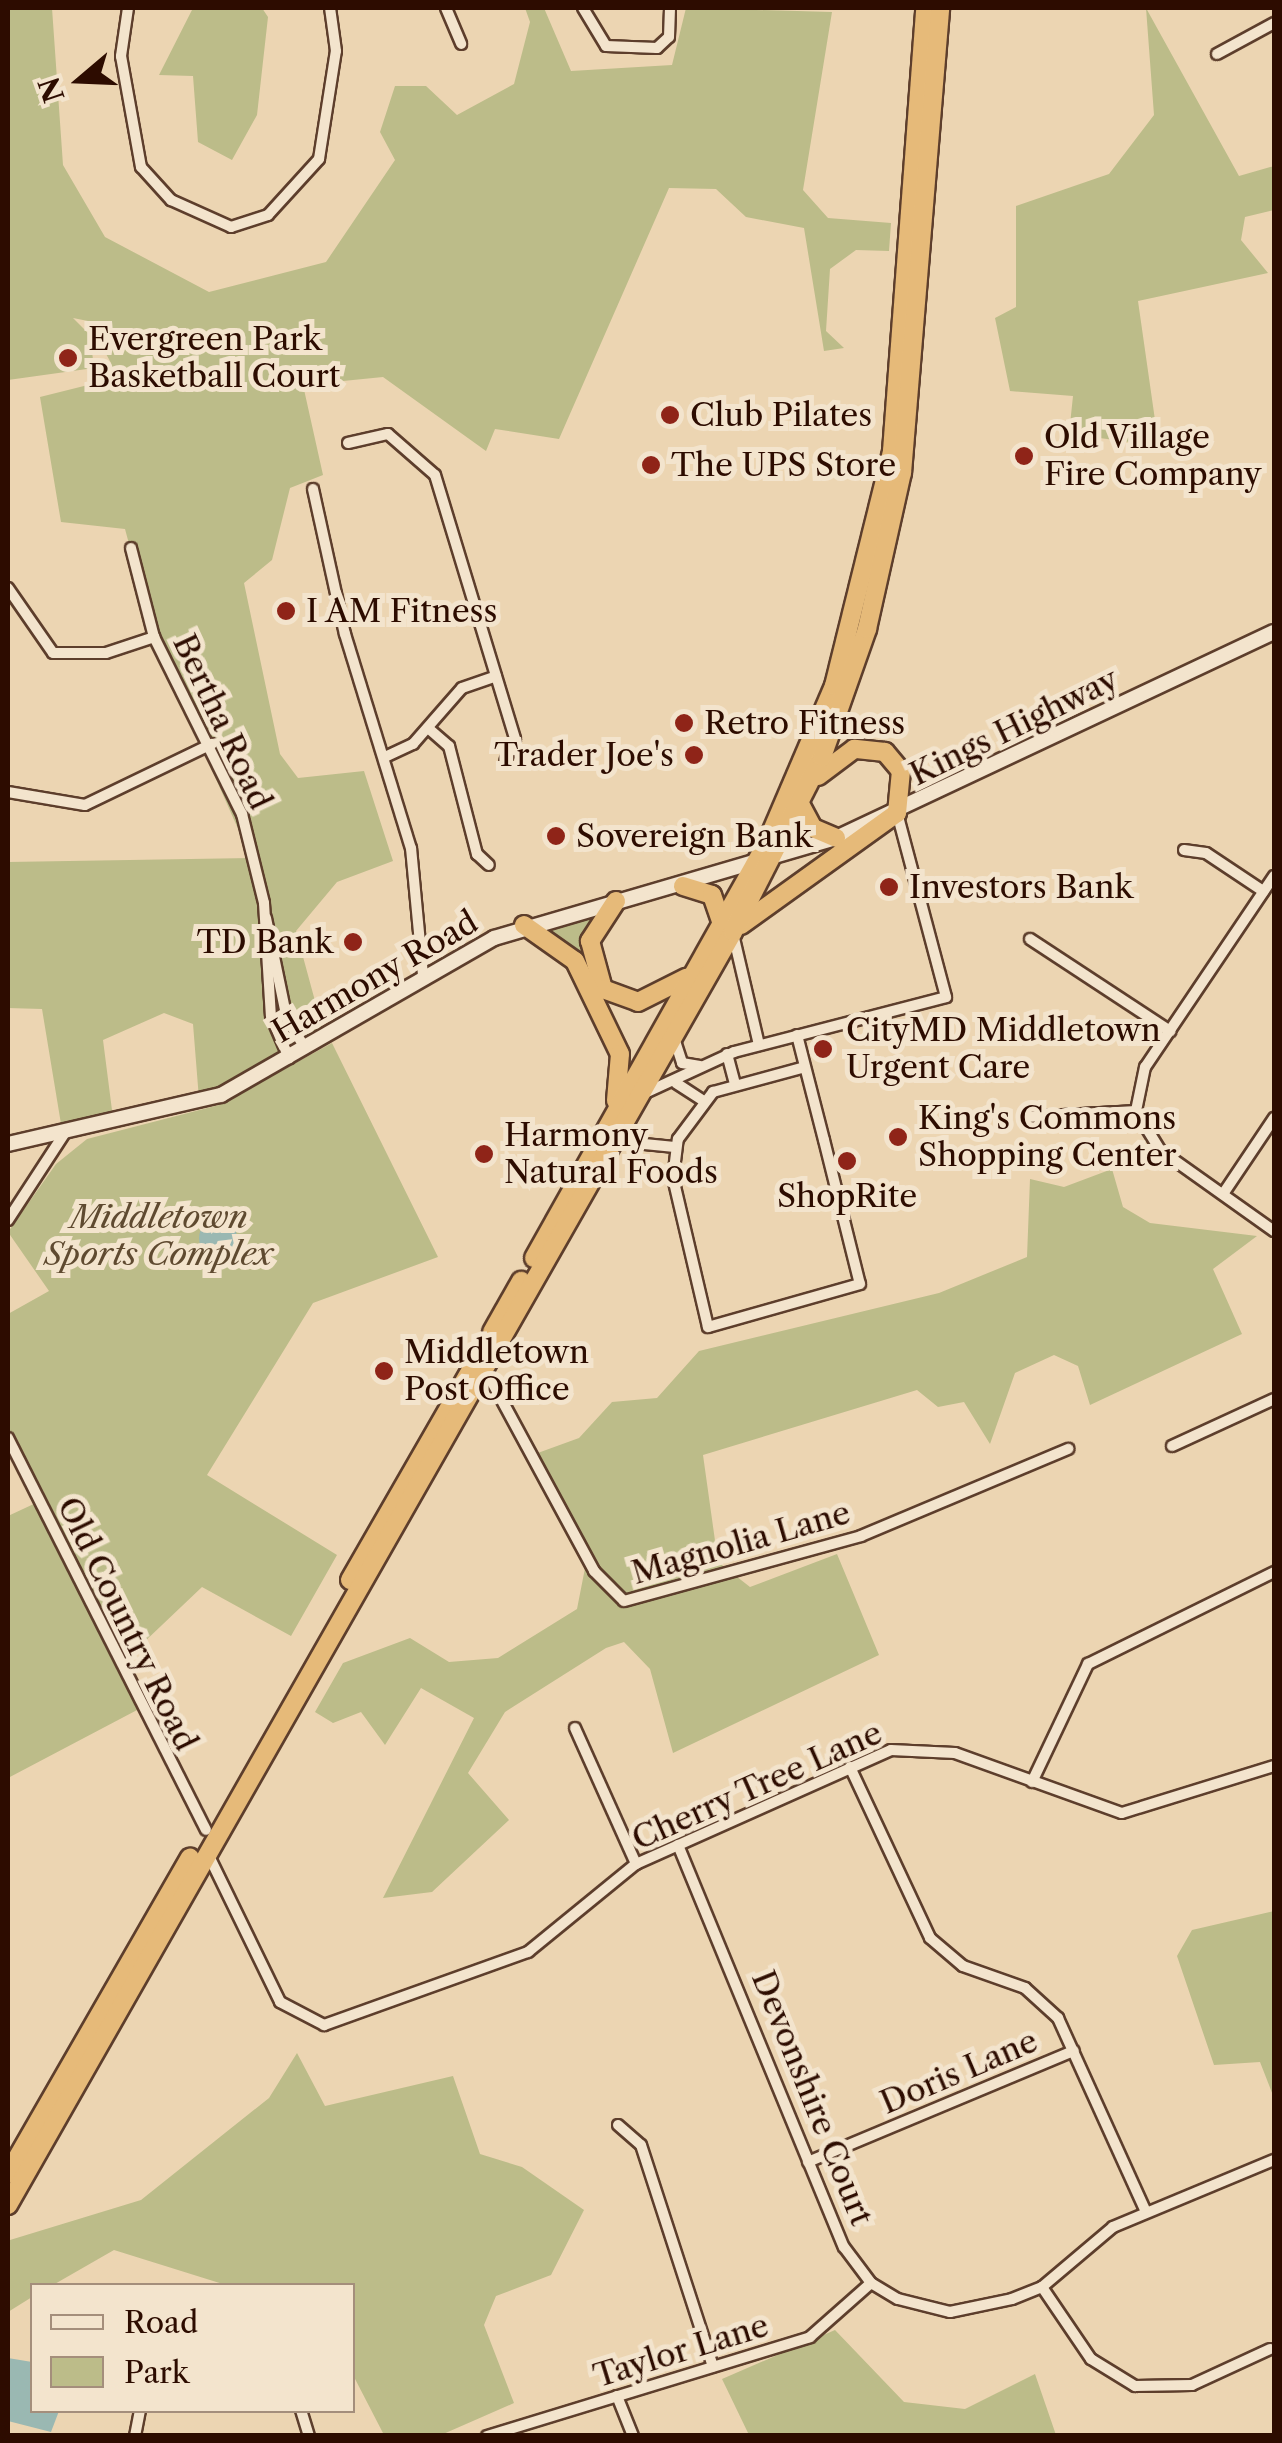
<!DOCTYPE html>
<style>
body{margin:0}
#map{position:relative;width:1282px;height:2443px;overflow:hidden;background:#ecd5b2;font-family:"Libre Caslon Text",serif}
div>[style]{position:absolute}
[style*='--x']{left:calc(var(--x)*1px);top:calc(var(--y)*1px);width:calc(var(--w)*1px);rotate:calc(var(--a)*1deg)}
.green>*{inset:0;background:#bcbc89}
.water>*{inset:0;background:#9ab8b2}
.round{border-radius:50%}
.roads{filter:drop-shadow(2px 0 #5d3e2c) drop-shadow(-2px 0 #5d3e2c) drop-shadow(0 2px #5d3e2c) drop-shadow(0 -2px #5d3e2c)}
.minor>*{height:10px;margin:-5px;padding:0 5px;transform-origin:5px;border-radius:5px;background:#f3e4cd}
.tertiary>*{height:14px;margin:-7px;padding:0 7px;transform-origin:7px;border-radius:7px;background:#f3e4cd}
.trunk>*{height:18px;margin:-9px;padding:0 9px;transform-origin:9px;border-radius:9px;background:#e6ba79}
.dots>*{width:28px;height:28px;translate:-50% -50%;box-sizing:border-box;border:5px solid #f3e4cd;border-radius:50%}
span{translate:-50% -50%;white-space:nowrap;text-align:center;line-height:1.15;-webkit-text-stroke:10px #f3e4cd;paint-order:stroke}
.poi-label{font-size:32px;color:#2d0c00}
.left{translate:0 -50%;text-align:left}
.right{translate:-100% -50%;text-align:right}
.street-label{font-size:32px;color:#2d0c00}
.park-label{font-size:32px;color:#5f4a30;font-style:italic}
.frame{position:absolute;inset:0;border:10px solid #2d0c00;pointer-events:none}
.legend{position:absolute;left:30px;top:2283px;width:325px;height:130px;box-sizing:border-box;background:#f3e4cd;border:2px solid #a48e7b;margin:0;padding:12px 18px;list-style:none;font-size:30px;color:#2d0c00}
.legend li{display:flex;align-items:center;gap:20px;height:50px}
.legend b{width:50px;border:2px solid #a48e7b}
.north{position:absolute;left:30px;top:30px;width:100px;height:100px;-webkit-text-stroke:8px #f3e4cd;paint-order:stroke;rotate:251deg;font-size:28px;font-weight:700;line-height:40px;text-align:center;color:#2d0c00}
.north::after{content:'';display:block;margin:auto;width:35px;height:45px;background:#2d0c00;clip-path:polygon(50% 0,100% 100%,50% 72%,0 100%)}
</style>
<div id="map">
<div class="green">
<div style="clip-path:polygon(8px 8px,52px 8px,63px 165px,105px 237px,209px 292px,326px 262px,395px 160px,380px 132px,395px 86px,426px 86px,457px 115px,514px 84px,530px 22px,525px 8px,544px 8px,571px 71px,672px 65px,686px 8px,832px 12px,803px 190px,828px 218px,891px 223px,889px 251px,856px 250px,830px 269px,826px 331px,844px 348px,824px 351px,804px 228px,746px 217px,716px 189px,669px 188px,559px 439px,495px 429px,486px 451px,383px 377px,303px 385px,323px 475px,290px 488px,272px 560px,244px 583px,280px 754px,298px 778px,364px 771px,393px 861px,337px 882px,296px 931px,324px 1034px,199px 1099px,193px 1024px,164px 1013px,103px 1040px,113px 1118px,62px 1130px,42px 1009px,8px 1008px,8px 862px,251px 858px,156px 644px,125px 529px,61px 522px,40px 397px,108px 380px,111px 363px,88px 321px,73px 318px,90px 335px,94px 368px,8px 380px)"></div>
<div style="clip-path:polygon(193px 8px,262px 8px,268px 17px,257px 115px,232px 160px,198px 142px,193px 76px,159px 75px)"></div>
<div style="clip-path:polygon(1146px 8px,1239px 176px,1274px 166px,1274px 210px,1245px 217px,1241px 240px,1268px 273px,1138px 301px,1156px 427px,1130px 442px,1069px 434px,1073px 396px,1010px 391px,995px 318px,1016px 307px,1016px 206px,1109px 174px,1154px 115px)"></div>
<div style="clip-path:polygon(598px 916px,582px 959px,550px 932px,550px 929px)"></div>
<div style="clip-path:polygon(332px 1043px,438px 1257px,313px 1303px,207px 1475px,337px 1555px,291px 1636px,202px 1587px,121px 1664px,139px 1709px,8px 1778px,8px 1516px,38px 1502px,8px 1433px,8px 1314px,49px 1291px,8px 1232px,56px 1164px,87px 1139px,219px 1105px)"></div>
<div style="clip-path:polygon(1112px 1169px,1123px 1207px,1150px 1223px,1257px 1236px,1213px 1269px,1242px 1334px,1090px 1405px,1078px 1366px,1054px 1355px,1015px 1373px,990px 1444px,964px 1402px,938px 1407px,917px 1390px,703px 1455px,718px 1562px,750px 1587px,837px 1554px,879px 1655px,673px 1753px,650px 1669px,624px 1642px,606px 1648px,505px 1712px,468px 1773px,509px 1820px,432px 1892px,383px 1898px,474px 1718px,421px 1688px,385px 1745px,361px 1712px,333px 1723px,315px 1712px,343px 1663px,410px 1638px,449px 1662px,498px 1658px,577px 1609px,586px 1563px,535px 1454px,579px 1438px,612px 1402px,657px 1398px,699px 1351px,939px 1293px,1027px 1257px,1030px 1179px,1064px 1187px)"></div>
<div style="clip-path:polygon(1274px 1911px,1274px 2098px,1260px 2062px,1214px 2065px,1177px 1956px,1192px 1930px)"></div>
<div style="clip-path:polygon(297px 2053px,325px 2106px,453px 2076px,480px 2154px,522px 2167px,584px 2210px,551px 2275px,496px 2296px,484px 2325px,514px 2403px,441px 2435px,384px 2435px,353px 2375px,352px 2286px,226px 2285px,114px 2250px,53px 2285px,32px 2286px,32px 2297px,8px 2312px,10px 2240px,141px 2200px,269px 2098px)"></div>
<div style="clip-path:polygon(835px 2330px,904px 2402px,965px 2409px,1035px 2374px,1056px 2435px,749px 2435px,722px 2379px)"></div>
</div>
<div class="water">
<div class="round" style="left:199px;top:1219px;width:38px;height:38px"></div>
<div style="clip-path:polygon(8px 2358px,32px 2362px,32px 2410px,59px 2411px,51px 2432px,8px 2421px)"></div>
</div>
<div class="roads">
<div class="minor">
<div style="--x:128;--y:8;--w:49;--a:98.3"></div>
<div style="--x:121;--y:56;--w:113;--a:79.8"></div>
<div style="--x:141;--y:167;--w:45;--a:47.7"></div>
<div style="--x:171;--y:200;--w:66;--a:24.2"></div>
<div style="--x:231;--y:227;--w:39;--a:-18"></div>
<div style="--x:268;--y:215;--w:76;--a:-47.7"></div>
<div style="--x:319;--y:159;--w:109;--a:-81.1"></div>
<div style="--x:336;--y:51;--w:43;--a:-97.9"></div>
<div style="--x:446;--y:8;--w:39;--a:67"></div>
<div style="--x:583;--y:8;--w:44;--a:58.8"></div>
<div style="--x:606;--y:46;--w:51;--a:2.2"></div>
<div style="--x:657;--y:48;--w:16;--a:-43"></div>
<div style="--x:669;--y:37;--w:29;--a:-88"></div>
<div style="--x:1217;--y:54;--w:65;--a:-28.5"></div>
<div style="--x:348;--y:443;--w:41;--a:-12.7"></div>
<div style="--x:388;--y:434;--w:62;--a:41.1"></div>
<div style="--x:435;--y:475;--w:276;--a:73.1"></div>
<div style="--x:515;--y:739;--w:24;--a:114"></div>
<div style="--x:313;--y:489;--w:148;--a:77.6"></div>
<div style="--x:345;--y:634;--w:224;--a:72.9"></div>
<div style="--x:411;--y:848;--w:127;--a:84.6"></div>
<div style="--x:131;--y:548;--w:92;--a:75.5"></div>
<div style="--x:154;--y:637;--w:198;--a:63.6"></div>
<div style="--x:242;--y:814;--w:92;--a:76.1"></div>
<div style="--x:264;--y:903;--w:113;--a:86.5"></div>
<div style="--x:271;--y:1016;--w:46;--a:66.8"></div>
<div style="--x:8;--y:588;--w:79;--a:55.3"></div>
<div style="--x:53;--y:653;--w:53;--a:0"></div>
<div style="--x:106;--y:653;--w:51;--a:-18.4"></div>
<div style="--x:428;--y:728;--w:28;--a:41"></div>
<div style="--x:449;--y:746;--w:112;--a:75.5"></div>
<div style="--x:477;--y:854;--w:16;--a:43"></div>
<div style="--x:387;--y:756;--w:29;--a:-25"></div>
<div style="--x:413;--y:744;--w:74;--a:-48.8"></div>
<div style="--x:462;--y:688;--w:36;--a:-19"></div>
<div style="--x:8;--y:792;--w:78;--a:9.6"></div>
<div style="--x:85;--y:805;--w:141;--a:-25.7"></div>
<div style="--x:1184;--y:850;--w:22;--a:8"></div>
<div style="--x:1206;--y:853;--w:69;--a:33.7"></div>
<div style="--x:1274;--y:876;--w:230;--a:124"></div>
<div style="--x:1145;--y:1067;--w:45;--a:101.6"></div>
<div style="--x:1136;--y:1111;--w:46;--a:58.4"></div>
<div style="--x:1160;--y:1150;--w:140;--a:35.4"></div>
<div style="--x:266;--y:918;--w:103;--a:78.3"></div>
<div style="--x:287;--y:1019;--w:34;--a:58"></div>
<div style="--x:733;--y:934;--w:114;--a:76.8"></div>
<div style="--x:1030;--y:939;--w:168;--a:33.3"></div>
<div style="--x:797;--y:1035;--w:108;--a:75.6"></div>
<div style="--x:824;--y:1140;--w:148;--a:76"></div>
<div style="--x:860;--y:1284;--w:158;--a:164.2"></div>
<div style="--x:708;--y:1327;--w:153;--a:-103.2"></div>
<div style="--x:673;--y:1178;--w:39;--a:-83"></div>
<div style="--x:678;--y:1139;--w:59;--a:-53.3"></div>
<div style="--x:713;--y:1092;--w:95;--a:-15.2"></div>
<div style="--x:675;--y:1041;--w:23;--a:72"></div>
<div style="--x:682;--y:1063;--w:18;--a:9"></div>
<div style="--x:727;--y:1054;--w:31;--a:75"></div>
<div style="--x:676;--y:1083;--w:31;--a:33"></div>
<div style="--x:645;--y:1093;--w:98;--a:-24.7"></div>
<div style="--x:734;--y:1052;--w:219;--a:-14.5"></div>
<div style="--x:946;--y:997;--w:190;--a:-104.9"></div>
<div style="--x:1027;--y:1117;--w:109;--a:-3.2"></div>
<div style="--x:614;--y:1141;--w:61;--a:5.6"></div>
<div style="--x:1223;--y:1194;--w:92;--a:-56.1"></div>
<div style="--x:8;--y:1220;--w:106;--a:-56.9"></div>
<div style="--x:485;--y:1369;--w:230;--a:61.6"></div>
<div style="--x:594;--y:1571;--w:42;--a:45"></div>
<div style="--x:624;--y:1601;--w:246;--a:-15.3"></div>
<div style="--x:861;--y:1536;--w:225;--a:-22.8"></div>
<div style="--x:8;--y:1438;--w:439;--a:63.2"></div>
<div style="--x:1172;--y:1446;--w:112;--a:-24.7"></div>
<div style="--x:575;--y:1728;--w:149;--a:65.8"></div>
<div style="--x:850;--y:1767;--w:189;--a:64.9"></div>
<div style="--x:930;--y:1938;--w:43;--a:40.3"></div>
<div style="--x:963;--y:1966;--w:66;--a:19.5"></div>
<div style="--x:1025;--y:1988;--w:45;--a:42.3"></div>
<div style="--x:1058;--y:2018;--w:213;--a:65.6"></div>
<div style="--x:1032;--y:1782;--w:131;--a:-64.6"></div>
<div style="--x:1088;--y:1664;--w:208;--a:-26.3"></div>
<div style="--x:678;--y:1845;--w:435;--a:67.6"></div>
<div style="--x:844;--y:2247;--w:45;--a:53.1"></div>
<div style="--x:871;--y:2283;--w:31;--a:31"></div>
<div style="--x:898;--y:2299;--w:54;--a:14"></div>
<div style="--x:950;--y:2312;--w:63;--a:-11.8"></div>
<div style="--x:1012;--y:2299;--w:32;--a:-22"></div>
<div style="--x:1042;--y:2287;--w:93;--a:-40.2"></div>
<div style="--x:1113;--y:2227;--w:174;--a:-22.6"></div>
<div style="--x:207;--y:1852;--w:167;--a:64"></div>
<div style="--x:280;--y:2002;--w:50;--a:27.6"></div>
<div style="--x:324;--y:2025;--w:217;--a:-19.7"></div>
<div style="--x:528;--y:1952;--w:139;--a:-39.2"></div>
<div style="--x:636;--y:1864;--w:279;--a:-24.1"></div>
<div style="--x:891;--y:1750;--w:64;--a:2.7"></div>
<div style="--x:955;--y:1753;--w:177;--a:19.8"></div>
<div style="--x:1122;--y:1813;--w:159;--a:-17.2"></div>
<div style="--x:618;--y:2125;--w:30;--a:41"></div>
<div style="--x:641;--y:2145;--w:233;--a:72"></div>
<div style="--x:808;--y:2162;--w:288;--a:-22.7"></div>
<div style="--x:1042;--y:2287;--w:87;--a:55.8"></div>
<div style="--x:1091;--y:2359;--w:52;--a:31.5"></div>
<div style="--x:1135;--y:2386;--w:57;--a:-1"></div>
<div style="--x:1192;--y:2385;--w:86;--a:-24.8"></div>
<div style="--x:617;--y:2396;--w:43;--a:68.2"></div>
<div style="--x:301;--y:2410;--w:27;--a:73"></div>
<div style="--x:135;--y:2436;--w:26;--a:-79"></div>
<div style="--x:487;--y:2436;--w:338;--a:-17"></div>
<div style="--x:810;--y:2337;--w:81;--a:-41.5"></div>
</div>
<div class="tertiary">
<div style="--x:8;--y:1144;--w:219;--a:-13"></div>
<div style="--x:221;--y:1095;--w:315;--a:-29.9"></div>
<div style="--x:494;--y:938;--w:356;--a:-16.3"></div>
<div style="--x:836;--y:838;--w:484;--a:-25.2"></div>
</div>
<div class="trunk">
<div style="--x:800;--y:804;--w:27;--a:62"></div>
<div style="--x:813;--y:828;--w:25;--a:23"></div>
<div style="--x:683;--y:886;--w:30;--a:17"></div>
<div style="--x:712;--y:895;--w:31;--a:71"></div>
<div style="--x:616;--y:901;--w:48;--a:123"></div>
<div style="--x:590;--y:941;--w:50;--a:74.8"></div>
<div style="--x:603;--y:989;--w:37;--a:20"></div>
<div style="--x:638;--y:1002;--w:54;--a:-26.6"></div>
<div style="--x:524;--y:925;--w:62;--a:35.2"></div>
<div style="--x:575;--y:961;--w:103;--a:64.2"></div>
<div style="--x:620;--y:1054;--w:47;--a:94.9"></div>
<div style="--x:741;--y:925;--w:192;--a:-35.7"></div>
<div style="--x:897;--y:813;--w:42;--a:-84.6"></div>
<div style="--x:901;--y:771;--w:25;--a:-130"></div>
<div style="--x:885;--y:752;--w:31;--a:-174"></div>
<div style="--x:854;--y:749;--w:45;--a:143.1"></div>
<div style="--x:534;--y:1258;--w:471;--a:-60.7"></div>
<div style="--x:765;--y:847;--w:175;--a:-66.8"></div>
<div style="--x:834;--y:686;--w:242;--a:-76.1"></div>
<div style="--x:892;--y:451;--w:444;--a:-85.7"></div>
<div style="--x:492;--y:1332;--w:59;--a:-60.4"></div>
<div style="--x:350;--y:1580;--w:249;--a:-60.1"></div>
<div style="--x:8;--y:2174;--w:365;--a:-60.1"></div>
<div style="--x:8;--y:2205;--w:1465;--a:-60.34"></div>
<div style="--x:733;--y:932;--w:196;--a:-63"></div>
<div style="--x:822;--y:757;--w:136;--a:-70.6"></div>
<div style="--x:867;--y:629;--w:160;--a:-77.4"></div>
<div style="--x:902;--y:473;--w:467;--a:-85.3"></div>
</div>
</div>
<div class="dots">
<div style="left:68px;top:358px;background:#8f2418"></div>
<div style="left:670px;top:415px;background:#8f2418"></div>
<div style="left:1024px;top:456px;background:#8f2418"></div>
<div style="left:651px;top:465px;background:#8f2418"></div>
<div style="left:286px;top:611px;background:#8f2418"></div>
<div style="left:684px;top:723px;background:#8f2418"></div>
<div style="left:694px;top:755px;background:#8f2418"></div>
<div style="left:556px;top:836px;background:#8f2418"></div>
<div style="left:889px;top:887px;background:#8f2418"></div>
<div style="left:353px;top:942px;background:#8f2418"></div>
<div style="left:823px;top:1049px;background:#8f2418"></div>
<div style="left:898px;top:1137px;background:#8f2418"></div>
<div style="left:484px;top:1154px;background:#8f2418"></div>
<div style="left:847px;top:1161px;background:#8f2418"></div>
<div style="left:384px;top:1371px;background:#8f2418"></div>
</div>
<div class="poi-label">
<span class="left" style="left:88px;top:358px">Evergreen Park<br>Basketball Court</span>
<span class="left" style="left:690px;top:415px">Club Pilates</span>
<span class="left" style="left:1044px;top:456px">Old Village<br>Fire Company</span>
<span class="left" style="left:671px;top:465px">The UPS Store</span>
<span class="left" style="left:306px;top:611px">I AM Fitness</span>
<span class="left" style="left:704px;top:723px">Retro Fitness</span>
<span class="right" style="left:674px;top:755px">Trader Joe's</span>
<span class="left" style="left:576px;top:836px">Sovereign Bank</span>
<span class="left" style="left:909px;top:887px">Investors Bank</span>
<span class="right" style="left:333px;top:942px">TD Bank</span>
<span class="left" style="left:846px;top:1049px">CityMD Middletown<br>Urgent Care</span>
<span class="left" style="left:918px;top:1137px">King's Commons<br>Shopping Center</span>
<span class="left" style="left:504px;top:1154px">Harmony<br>Natural Foods</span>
<span style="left:847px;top:1196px">ShopRite</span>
<span class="left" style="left:404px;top:1371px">Middletown<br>Post Office</span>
</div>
<div class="street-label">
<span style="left:222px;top:722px;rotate:65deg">Bertha Road</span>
<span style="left:1014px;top:727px;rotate:-26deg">Kings Highway</span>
<span style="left:375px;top:977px;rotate:-30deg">Harmony Road</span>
<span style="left:741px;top:1543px;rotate:-16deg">Magnolia Lane</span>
<span style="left:127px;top:1624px;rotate:64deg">Old Country Road</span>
<span style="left:757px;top:1786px;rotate:-24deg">Cherry Tree Lane</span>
<span style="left:959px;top:2072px;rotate:-23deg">Doris Lane</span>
<span style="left:812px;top:2098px;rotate:68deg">Devonshire Court</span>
<span style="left:681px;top:2351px;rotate:-17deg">Taylor Lane</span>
</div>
<div class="park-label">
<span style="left:159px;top:1236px">Middletown<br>Sports Complex</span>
</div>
<div class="frame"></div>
<ul class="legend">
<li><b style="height:12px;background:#f3e4cd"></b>Road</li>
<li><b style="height:28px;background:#bcbc89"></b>Park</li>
</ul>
<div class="north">N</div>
</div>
